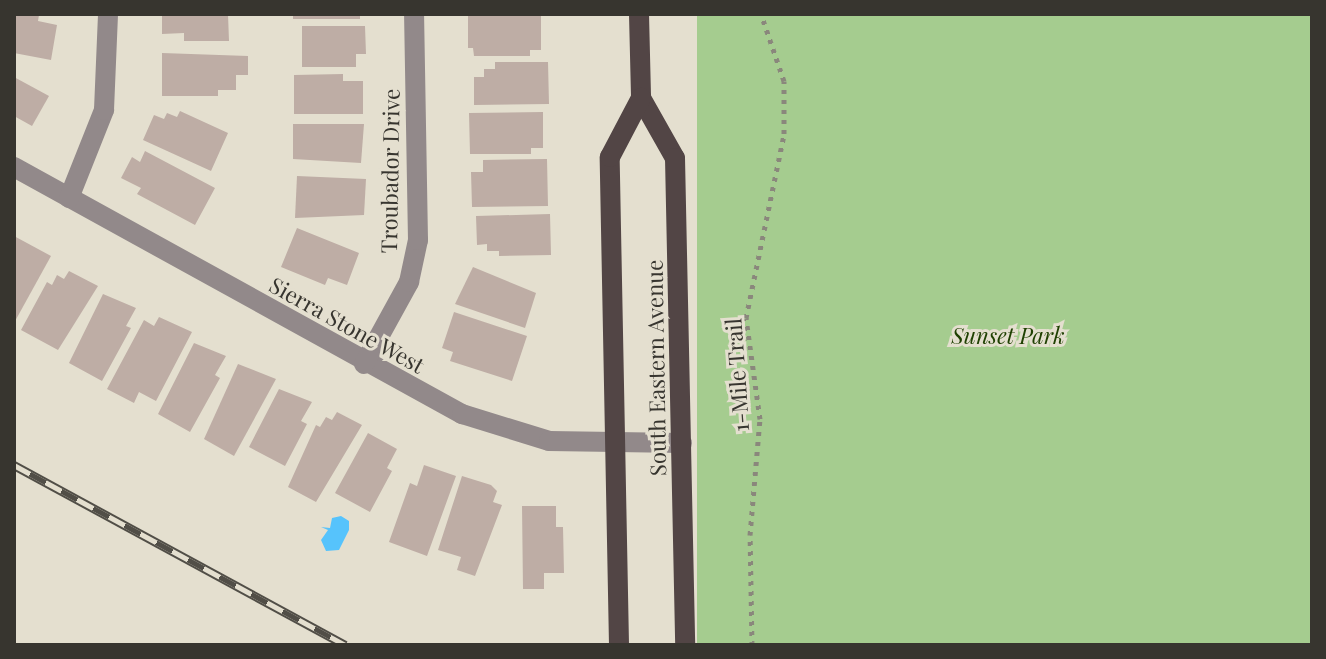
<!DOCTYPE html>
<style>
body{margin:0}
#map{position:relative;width:1326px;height:659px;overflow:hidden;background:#e4dfcf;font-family:"Playfair Display",serif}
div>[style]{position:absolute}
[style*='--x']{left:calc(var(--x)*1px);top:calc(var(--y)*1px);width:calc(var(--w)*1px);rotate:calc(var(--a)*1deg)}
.green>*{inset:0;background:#a5cc8f;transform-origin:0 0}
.water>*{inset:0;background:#56c3fc}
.building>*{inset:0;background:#beada5;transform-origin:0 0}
.path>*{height:5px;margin-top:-2.5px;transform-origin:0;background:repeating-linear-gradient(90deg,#8a877c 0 4px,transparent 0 10px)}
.minor>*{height:20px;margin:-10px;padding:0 10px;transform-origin:10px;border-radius:10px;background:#92898a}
.major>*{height:20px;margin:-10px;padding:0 10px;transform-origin:10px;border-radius:10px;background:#524545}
.rail>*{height:9px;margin-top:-4.5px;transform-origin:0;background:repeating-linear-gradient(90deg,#e4dfcf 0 18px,#514e47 0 36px);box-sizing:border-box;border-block:2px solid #514e47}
span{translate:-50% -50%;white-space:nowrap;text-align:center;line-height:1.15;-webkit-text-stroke:6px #e4dfcf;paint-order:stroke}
.street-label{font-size:22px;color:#37352f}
.park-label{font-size:22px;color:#1f4102;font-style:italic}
.frame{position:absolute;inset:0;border:16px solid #37352f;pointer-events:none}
</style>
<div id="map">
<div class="green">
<div style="left:697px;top:14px;width:615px;height:631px"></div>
</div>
<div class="water">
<div style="clip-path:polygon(341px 516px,349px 521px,349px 530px,339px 550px,326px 551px,321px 540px,328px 530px,321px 527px,330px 528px,332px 518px)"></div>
</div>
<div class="building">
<div style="clip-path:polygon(14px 14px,39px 15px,38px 21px,57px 25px,51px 60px,14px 53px)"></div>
<div style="clip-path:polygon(162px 14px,228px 14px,229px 41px,184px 41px,184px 33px,162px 34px)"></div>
<div style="left:293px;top:14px;width:67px;height:5px"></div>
<div style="clip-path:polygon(541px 14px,541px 50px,530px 50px,530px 56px,474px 56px,473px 48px,468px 48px,468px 15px)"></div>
<div style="clip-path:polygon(302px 26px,365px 26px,366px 54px,356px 54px,356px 67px,302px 67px)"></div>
<div style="clip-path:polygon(162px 53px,248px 56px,248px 75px,236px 75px,236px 90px,218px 90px,218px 96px,162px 96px)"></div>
<div style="clip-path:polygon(495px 62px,548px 62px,549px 104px,474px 105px,474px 77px,484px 77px,484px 69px,495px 69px)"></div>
<div style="clip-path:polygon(343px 74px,343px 81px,363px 81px,363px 114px,294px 114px,294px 75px)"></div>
<div style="clip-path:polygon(14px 77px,49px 96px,32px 126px,14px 116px)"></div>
<div style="clip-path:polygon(180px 111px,228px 133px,211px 171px,143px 140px,154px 115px,164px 119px,167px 113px,177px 117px)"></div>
<div style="clip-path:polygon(543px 112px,543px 148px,531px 148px,531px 154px,470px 154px,469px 113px)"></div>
<div style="clip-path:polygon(293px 124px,364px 124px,361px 163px,293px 159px)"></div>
<div style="clip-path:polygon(145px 151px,215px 188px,195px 225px,137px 194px,141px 188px,121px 178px,132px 157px,140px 162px)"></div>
<div style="clip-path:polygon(547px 159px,548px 206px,472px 207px,471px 172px,483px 172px,483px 160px)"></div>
<div style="clip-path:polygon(297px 176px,366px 179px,364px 215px,295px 218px)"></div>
<div style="clip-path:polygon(550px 214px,551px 255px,499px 256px,499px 251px,487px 251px,487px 244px,477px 245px,476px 216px)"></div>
<div style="clip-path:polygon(297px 228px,359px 253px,347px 285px,328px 278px,325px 285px,281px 267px)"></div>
<div style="clip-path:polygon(14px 236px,51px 256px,14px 323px)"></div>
<div style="clip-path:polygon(473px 267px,536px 293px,525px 328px,455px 304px)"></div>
<div style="clip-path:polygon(69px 271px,98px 286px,58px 350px,21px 330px,47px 282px,52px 285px,57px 275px,64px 279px)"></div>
<div style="clip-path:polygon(103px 294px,136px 308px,126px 326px,131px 328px,102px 381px,69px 363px)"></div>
<div style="clip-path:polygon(454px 312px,527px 336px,512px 381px,450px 361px,453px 352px,442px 348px)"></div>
<div style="clip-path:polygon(159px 317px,192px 332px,156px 401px,139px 392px,134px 403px,107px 389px,144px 320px,154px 326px)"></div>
<div style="clip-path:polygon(194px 343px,226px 356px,215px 375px,220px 378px,190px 432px,158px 414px)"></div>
<div style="clip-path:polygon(238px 364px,276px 379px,234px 456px,204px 439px)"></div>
<div style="clip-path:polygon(279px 389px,312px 402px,301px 421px,307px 424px,285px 466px,249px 447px)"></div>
<div style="clip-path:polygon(337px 412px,362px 425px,316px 502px,288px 487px,316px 425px,320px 427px,326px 417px,332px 420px)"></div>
<div style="clip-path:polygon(368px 433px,397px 449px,387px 468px,392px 471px,370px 512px,335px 493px)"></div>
<div style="clip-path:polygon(424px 465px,456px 476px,427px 556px,389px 542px,410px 483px,417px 486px)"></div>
<div style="clip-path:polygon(462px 476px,491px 485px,497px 491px,493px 502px,502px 505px,475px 576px,457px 570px,461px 557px,438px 550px)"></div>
<div style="clip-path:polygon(522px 506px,556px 506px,556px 527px,563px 527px,564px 573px,544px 573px,544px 589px,523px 589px)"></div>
</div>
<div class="path">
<div style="--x:752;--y:645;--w:110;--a:-91"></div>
<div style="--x:750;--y:535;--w:116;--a:-85.1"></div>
<div style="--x:760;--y:419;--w:102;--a:-97.9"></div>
<div style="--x:746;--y:318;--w:188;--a:-78.3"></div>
<div style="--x:784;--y:134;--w:53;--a:-90"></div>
<div style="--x:784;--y:81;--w:71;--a:-108.9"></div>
</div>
<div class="minor">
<div style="--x:14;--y:167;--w:512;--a:28.87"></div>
<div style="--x:462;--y:414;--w:91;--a:17.2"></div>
<div style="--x:549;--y:441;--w:133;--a:0.9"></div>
<div style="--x:69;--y:198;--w:95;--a:-68.3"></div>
<div style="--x:104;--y:110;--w:96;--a:-87.6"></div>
<div style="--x:364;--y:364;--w:94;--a:-61.2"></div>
<div style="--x:409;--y:282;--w:43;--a:-77.9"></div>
<div style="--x:418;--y:240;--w:226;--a:-91"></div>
</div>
<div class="major">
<div style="--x:639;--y:14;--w:84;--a:88.6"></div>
<div style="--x:641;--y:98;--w:69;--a:60.5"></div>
<div style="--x:675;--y:158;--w:487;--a:88.8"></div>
<div style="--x:619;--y:645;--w:488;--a:-91.1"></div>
<div style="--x:610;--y:157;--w:67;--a:-62.3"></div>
</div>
<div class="rail">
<div style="--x:14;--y:465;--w:377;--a:28.5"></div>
</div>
<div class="street-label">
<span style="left:390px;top:171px;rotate:-89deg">Troubador Drive</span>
<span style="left:347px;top:325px;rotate:29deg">Sierra Stone West</span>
<span style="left:656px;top:368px;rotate:-91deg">South Eastern Avenue</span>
<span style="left:737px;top:375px;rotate:-94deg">1-Mile Trail</span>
</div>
<div class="park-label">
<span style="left:1008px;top:336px">Sunset Park</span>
</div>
<div class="frame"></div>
</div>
